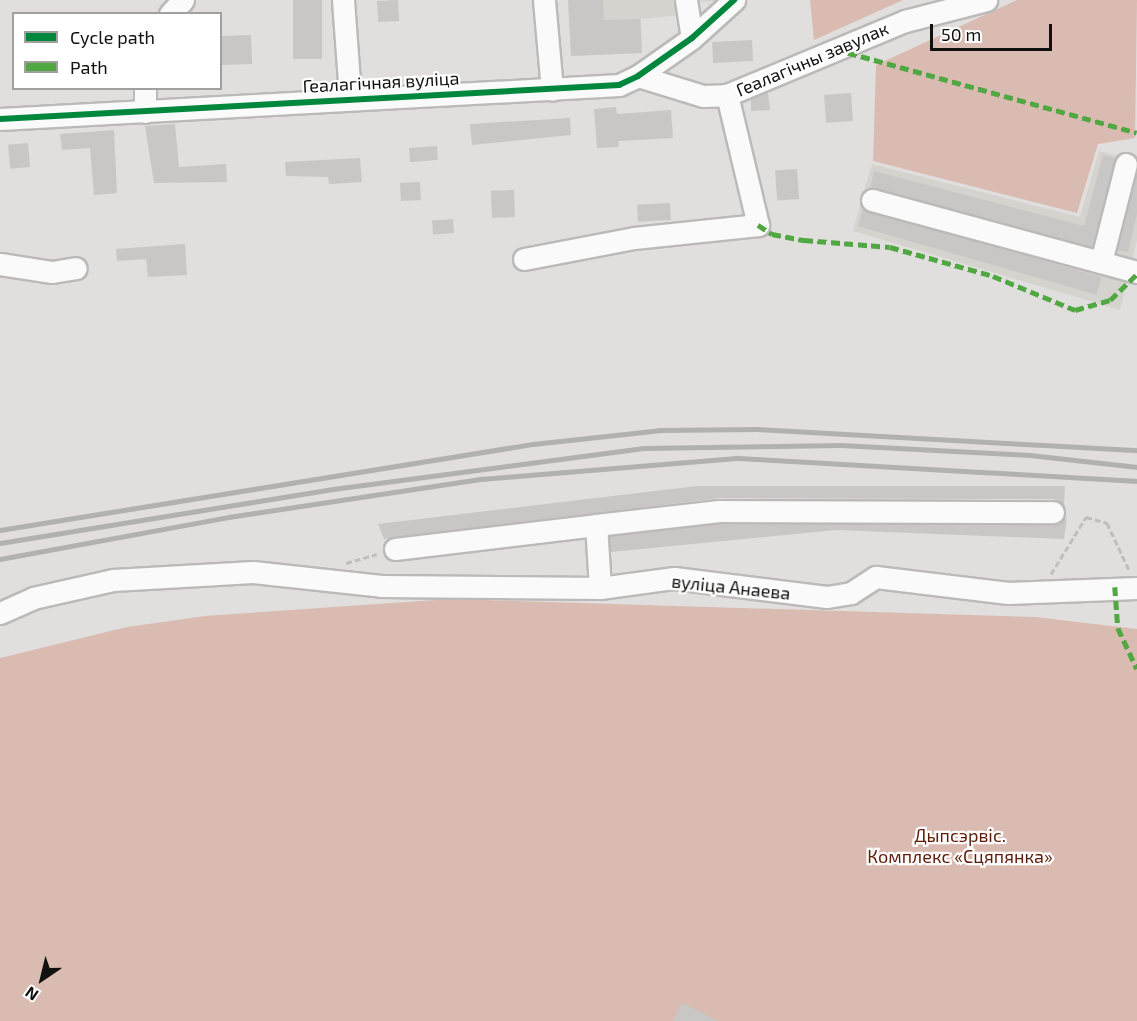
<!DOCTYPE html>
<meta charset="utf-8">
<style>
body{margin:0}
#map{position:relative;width:1137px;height:1021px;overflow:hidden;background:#e0dfde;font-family:"Exo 2",sans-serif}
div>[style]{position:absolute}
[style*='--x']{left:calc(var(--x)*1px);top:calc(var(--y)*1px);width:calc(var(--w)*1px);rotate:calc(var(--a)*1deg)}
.built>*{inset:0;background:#d5d3cd}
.green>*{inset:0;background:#dabbb2}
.building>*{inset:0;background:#c8c7c6;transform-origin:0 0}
.path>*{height:3px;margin-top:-1.5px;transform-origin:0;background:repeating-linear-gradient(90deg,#bebebe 0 6px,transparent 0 9px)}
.roads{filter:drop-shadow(2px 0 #bbbab9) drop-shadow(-2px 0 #bbbab9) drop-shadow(0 2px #bbbab9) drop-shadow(0 -2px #bbbab9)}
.minor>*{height:21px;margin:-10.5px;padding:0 10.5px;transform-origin:10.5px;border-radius:10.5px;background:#fafafa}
.rail>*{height:4.5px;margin:-2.25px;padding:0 2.25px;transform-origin:2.25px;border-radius:2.25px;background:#b1b1b0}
.quiet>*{height:4.5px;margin-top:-2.25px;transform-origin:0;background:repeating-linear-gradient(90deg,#51a842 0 9px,transparent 0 13.5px)}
.cycleway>*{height:6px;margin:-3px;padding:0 3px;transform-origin:3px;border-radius:3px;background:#00873e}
span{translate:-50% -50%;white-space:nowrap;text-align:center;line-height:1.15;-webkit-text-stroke:4.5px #fff;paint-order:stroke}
.street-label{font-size:18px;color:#111110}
.park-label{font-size:18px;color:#5e1b07}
.legend{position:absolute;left:12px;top:12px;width:210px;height:78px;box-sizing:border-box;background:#fff;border:2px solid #a0a09f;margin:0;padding:8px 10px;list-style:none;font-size:18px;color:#111110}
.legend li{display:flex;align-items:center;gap:12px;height:30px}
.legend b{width:30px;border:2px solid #a0a09f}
.north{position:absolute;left:12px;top:949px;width:60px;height:60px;-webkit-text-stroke:4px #fff;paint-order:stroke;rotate:215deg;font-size:16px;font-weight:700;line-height:24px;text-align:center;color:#111110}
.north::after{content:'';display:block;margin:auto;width:21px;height:27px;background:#111110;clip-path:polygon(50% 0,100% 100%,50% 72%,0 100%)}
.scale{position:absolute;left:930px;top:24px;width:122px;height:27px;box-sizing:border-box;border:3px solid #111110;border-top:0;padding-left:8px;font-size:18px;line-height:21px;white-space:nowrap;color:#111110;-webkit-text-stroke:4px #fff;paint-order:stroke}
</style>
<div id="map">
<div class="built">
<div style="clip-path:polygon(568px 0,715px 0,715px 1px,698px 2px,697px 9px,681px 15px,641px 19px,642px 53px,571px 56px)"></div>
<div style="clip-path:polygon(1099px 151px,1137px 160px,1137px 240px,1120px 310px,853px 231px,872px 164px,1080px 217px)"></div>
</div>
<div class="green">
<div style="clip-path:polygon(810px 0,903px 0,814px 40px)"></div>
<div style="clip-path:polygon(1017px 0,1137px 0,1135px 138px,1098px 144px,1077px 213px,873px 161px,876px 65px)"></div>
<div style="clip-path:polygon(450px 599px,1035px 617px,1137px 629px,1137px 1021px,0 1021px,0 658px,127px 627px,205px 616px)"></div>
</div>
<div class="building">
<div style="left:293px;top:0;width:29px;height:59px"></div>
<div style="left:398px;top:0;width:21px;height:21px;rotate:87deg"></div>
<div style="clip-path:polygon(568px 0,603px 0,604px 20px,640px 19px,642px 53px,571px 56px)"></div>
<div style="left:251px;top:35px;width:29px;height:31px;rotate:88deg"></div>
<div style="left:752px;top:40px;width:21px;height:40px;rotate:87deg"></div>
<div style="clip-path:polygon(768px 93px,770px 110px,751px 111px,751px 99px)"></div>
<div style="left:851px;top:93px;width:28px;height:27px;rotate:86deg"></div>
<div style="clip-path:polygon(616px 107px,617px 114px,671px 110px,673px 138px,618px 141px,619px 147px,597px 148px,594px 109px)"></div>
<div style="clip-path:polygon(570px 118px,571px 135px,472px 145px,470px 124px)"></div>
<div style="clip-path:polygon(175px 124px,179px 167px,226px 164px,227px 182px,154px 183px,145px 126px)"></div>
<div style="clip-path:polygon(114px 130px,117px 193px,94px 195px,90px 148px,62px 150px,60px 134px)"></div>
<div style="left:28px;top:143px;width:24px;height:20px;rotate:85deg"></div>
<div style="left:437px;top:146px;width:14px;height:28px;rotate:86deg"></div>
<div style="clip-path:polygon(1103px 155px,1115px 158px,1092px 247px,870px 188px,874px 171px,1084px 226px)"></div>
<div style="clip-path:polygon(360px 158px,362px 182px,329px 184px,328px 177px,286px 176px,285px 162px)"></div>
<div style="left:797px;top:169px;width:30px;height:22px;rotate:86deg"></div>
<div style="clip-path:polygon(1137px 172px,1137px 214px,1128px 252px,1117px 250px)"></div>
<div style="left:420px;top:182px;width:18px;height:20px;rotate:87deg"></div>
<div style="left:514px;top:190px;width:27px;height:23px;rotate:88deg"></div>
<div style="left:670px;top:203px;width:17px;height:33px;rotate:87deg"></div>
<div style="left:863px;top:209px;width:248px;height:18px;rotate:16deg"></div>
<div style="left:453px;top:219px;width:14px;height:21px;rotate:86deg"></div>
<div style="clip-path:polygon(185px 244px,187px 275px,148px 277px,146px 259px,117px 261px,116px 249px)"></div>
<div style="clip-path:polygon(697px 486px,1065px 486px,1064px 505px,1053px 499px,719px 498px,384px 539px,378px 524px)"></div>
<div style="clip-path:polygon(1067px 518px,1064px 539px,836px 530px,611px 552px,609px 536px,720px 524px,1053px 525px)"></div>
<div style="clip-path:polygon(682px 1003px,719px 1021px,673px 1021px)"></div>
</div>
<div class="path">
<div style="--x:346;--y:563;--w:32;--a:-16"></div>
<div style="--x:1051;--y:574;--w:67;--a:-58.4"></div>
<div style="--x:1086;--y:517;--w:22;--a:16"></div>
<div style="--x:1107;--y:523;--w:52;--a:64.9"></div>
</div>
<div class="roads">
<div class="minor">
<div style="--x:343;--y:0;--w:96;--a:85.8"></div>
<div style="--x:544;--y:0;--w:90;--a:84.9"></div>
<div style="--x:686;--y:0;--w:38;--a:81"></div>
<div style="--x:170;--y:14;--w:19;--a:-47"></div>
<div style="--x:638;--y:76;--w:68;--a:17.1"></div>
<div style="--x:703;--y:96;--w:24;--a:-2"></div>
<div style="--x:727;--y:95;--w:193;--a:-22.6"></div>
<div style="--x:905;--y:21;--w:84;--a:-14.5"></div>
<div style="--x:145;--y:88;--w:24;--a:90"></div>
<div style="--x:0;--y:119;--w:620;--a:-3.14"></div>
<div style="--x:619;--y:85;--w:21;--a:-25"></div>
<div style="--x:638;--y:76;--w:66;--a:-35.1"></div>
<div style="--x:692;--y:38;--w:57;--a:-42.1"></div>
<div style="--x:872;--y:200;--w:275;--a:15.2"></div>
<div style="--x:524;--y:259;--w:112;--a:-10.8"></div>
<div style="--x:634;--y:238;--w:125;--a:-6"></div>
<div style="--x:758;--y:225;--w:134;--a:-103.4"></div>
<div style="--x:1101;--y:262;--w:101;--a:-75.7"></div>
<div style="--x:0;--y:264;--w:53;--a:8.7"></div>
<div style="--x:52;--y:272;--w:24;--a:-9"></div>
<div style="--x:395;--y:549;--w:202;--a:-6.8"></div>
<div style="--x:600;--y:588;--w:63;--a:-93.6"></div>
<div style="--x:596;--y:525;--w:124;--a:-6.5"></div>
<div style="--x:719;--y:511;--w:334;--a:0.2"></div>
<div style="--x:0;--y:613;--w:36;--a:-24"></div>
<div style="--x:33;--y:598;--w:82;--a:-12.7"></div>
<div style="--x:113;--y:580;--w:140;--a:-3.3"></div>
<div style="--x:253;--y:572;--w:129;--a:6.2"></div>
<div style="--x:381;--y:586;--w:219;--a:0.5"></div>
<div style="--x:600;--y:588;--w:75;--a:-7.7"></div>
<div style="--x:674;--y:578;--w:154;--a:7.1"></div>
<div style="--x:827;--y:597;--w:24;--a:-9"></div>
<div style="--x:851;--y:593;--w:30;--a:-33"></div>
<div style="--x:876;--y:577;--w:133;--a:6.9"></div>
<div style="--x:1008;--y:593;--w:129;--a:-2.2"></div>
</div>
</div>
<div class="rail">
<div style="--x:0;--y:530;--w:540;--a:-9.17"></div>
<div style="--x:533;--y:444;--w:129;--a:-6.2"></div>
<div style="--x:661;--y:430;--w:96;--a:-0.6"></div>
<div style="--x:757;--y:429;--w:381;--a:3.2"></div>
<div style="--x:0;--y:543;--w:337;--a:-9.2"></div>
<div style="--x:333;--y:489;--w:315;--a:-7.5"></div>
<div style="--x:645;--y:448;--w:196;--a:-0.9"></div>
<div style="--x:841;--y:445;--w:189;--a:3"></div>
<div style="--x:1030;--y:455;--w:108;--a:6.4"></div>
<div style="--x:0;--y:559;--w:233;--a:-10.4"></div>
<div style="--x:229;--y:517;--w:255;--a:-8.6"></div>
<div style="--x:481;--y:479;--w:259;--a:-4.7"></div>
<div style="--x:739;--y:458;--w:399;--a:3.3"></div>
</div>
<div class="quiet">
<div style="--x:835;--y:49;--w:313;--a:15.5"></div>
<div style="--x:758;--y:225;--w:17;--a:33"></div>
<div style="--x:772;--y:234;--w:33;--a:11"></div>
<div style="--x:804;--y:240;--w:86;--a:4.7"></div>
<div style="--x:890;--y:247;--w:107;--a:15.7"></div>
<div style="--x:993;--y:276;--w:89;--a:22.5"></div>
<div style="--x:1075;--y:310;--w:36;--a:-16"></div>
<div style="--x:1110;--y:300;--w:37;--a:-44"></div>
<div style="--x:1115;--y:587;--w:41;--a:85.8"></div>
<div style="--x:1118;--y:628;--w:45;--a:65.1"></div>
</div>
<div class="cycleway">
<div style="--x:0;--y:119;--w:620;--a:-3.14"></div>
<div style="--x:619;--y:85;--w:21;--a:-25"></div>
<div style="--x:638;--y:76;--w:66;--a:-35.1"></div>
<div style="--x:692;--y:38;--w:57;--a:-42.1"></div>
</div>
<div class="street-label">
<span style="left:812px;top:59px;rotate:-23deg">Геалагічны завулак</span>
<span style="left:381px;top:82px;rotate:-3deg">Геалагічная вуліца</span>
<span style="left:731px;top:587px;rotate:6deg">вуліца Анаева</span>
</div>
<div class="park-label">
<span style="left:960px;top:846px">Дыпсэрвіс.<br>Комплекс «Сцяпянка»</span>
</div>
<ul class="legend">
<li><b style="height:8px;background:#00873e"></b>Cycle path</li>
<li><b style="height:8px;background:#51a842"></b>Path</li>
</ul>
<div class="north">N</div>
<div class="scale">50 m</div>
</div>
